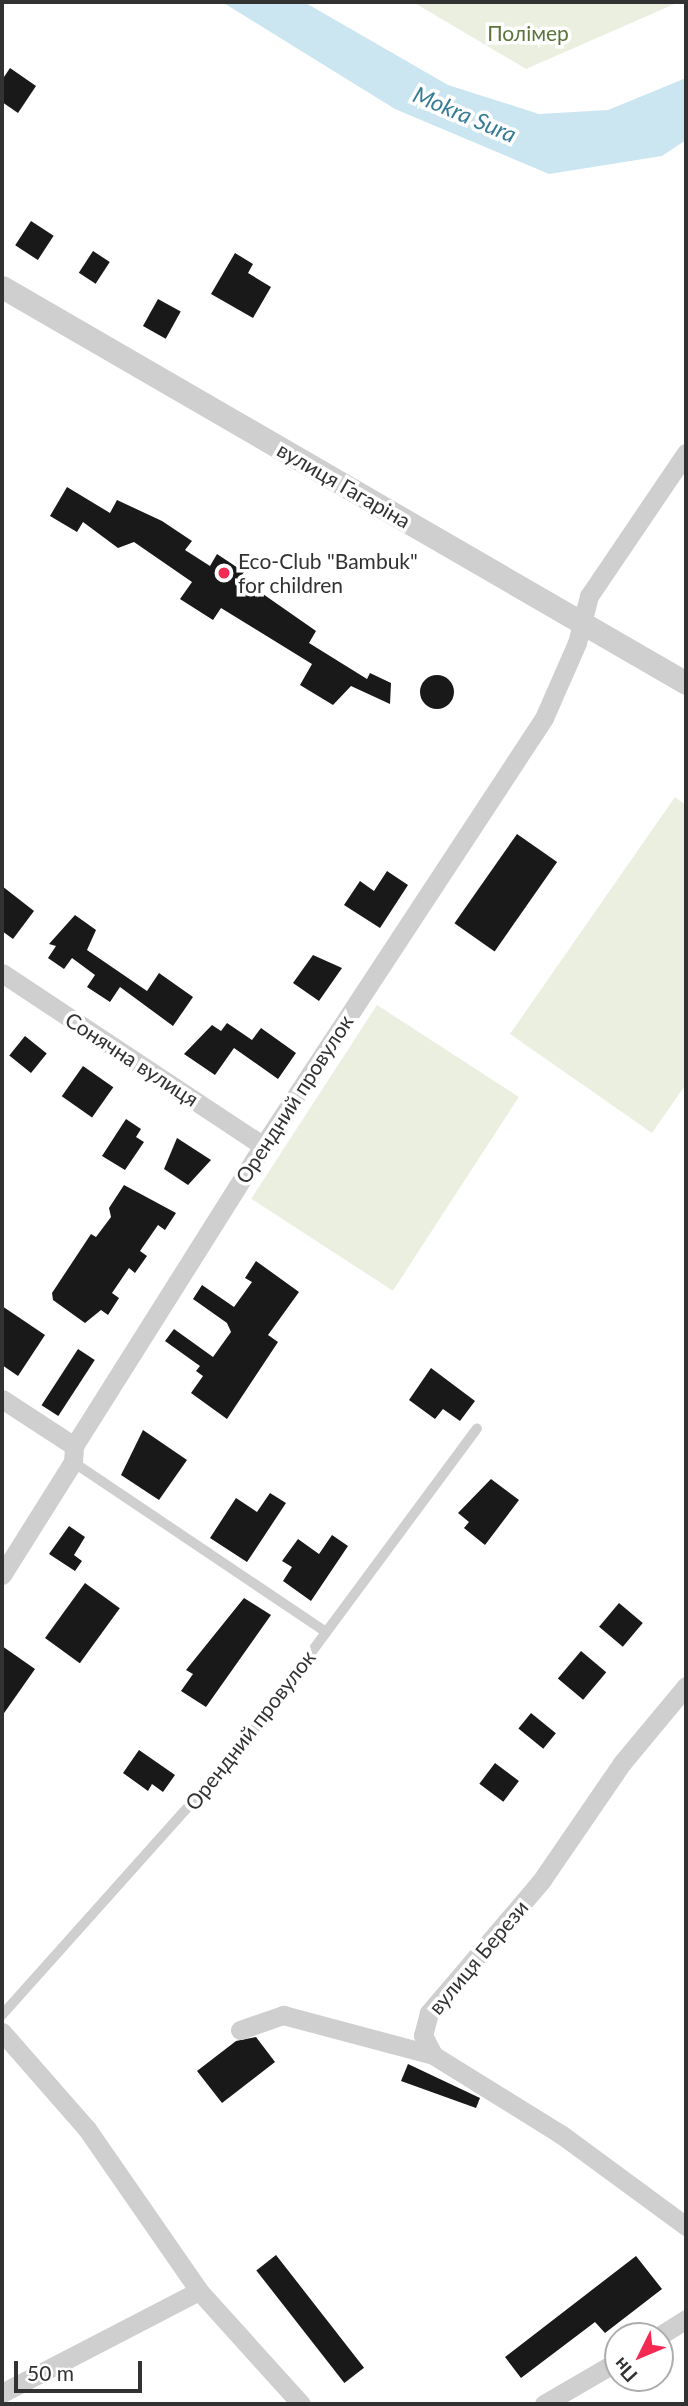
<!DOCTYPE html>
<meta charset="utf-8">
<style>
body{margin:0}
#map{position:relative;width:688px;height:2406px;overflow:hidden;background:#fff;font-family:Lato,sans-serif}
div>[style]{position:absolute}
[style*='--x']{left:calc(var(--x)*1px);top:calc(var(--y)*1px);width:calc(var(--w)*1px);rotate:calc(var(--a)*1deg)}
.green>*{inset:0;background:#eaefe0;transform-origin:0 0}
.water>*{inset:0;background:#cbe6f0}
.building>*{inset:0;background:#191919;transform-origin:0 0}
.round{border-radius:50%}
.service>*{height:10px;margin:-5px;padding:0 5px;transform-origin:5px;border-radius:5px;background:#cfcfcf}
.minor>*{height:19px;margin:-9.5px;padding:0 9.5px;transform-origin:9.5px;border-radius:9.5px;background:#cfcfcf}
.tertiary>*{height:23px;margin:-11.5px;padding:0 11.5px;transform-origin:11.5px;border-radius:11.5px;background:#cfcfcf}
.dots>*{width:19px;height:19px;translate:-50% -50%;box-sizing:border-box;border:4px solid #fff;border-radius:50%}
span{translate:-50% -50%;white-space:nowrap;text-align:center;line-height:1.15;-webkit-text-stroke:7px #fff;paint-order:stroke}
.park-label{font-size:21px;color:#5c733b}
.street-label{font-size:21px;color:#323232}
.poi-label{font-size:21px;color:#323232}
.left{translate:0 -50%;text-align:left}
.water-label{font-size:23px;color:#367c95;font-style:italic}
.frame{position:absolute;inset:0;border:4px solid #323232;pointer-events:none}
.north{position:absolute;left:604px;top:2322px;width:70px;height:70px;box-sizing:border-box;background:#fff;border:2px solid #adadad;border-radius:50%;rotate:227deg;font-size:19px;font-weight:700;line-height:28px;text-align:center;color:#323232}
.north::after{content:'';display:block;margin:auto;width:24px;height:32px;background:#f32a52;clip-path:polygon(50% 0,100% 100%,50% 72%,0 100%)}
.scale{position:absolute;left:14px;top:2361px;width:128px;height:32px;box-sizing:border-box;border:4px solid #323232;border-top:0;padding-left:9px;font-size:21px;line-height:24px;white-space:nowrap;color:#323232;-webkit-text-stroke:5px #fff;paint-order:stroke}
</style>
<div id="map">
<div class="green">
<div style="clip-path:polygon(413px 2px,679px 2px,526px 69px)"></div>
<div style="clip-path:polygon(675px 797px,686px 805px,686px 1084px,652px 1133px,510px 1034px)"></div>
<div style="left:377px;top:1005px;width:169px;height:231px;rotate:33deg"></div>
</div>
<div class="water">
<div style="clip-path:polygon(222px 2px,304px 2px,448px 85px,539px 114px,608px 110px,686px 78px,686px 140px,662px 156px,549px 174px,395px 109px)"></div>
</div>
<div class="building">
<div style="clip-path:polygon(10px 68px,36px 86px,18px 113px,2px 102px,2px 80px)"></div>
<div style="left:31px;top:221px;width:27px;height:29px;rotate:33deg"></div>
<div style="left:93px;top:251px;width:20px;height:26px;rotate:33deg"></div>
<div style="clip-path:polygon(235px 253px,253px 264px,248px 273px,271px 287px,253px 318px,211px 294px)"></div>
<div style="left:158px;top:299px;width:26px;height:31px;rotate:29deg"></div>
<div style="clip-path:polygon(67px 487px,110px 513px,117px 500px,162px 521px,192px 541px,185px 550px,210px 566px,217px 554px,244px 572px,240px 578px,316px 631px,309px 643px,367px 679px,370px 673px,391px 683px,390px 704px,351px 686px,333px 705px,300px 685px,312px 664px,221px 608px,213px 620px,180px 599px,192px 582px,134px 542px,118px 548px,83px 522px,77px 532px,50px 516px)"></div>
<div class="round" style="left:420px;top:675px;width:34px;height:34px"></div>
<div style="left:517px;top:834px;width:49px;height:109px;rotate:35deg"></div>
<div style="clip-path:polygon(387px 871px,408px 885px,380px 928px,344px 905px,360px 881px,374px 891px)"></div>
<div style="clip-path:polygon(2px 886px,34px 911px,13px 939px,2px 931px)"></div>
<div style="clip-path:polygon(75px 915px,96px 930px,87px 950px,147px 991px,159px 973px,193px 997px,173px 1026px,120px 987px,110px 1002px,87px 987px,95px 975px,72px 958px,64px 969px,48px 958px,56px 946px,49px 944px)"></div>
<div style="clip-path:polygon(313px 955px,342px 968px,319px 1001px,293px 983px)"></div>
<div style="clip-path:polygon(227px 1023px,252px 1040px,261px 1028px,296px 1053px,278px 1079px,234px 1048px,215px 1075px,184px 1054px,212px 1025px,221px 1031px)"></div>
<div style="left:25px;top:1036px;width:28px;height:25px;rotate:39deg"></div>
<div style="left:83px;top:1066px;width:37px;height:37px;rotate:35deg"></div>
<div style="clip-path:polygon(126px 1119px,141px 1129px,136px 1137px,144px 1142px,125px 1170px,102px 1156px)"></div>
<div style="clip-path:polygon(177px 1138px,211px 1160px,188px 1185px,164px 1169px)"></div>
<div style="clip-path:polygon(124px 1185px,176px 1213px,165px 1230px,158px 1225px,140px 1251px,147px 1256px,135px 1273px,129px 1268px,112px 1293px,119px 1298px,108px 1315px,101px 1310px,85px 1323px,53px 1300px,52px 1293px,91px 1234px,96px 1237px,111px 1217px,109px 1208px)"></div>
<div style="clip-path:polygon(256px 1261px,299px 1292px,268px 1335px,278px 1342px,227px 1419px,191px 1393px,203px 1376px,196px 1371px,200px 1366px,165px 1341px,174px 1329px,213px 1357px,231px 1332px,227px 1323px,193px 1299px,202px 1285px,234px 1307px,252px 1282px,245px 1278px)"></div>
<div style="clip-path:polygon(2px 1306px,45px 1335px,18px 1376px,2px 1365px)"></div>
<div style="left:78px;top:1349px;width:20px;height:67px;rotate:33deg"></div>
<div style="clip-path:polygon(431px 1368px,475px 1401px,460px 1421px,443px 1409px,435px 1419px,409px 1400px)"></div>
<div style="clip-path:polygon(143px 1430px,187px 1460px,159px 1500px,121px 1475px)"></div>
<div style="clip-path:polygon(491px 1479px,519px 1500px,485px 1545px,464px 1528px,469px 1522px,458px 1513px)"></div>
<div style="clip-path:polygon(270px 1493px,286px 1503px,247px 1562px,210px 1538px,236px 1498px,257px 1512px)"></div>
<div style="clip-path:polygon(69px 1526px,85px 1537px,74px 1555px,82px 1561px,75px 1571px,49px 1554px)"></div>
<div style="clip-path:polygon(332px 1535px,348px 1546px,311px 1601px,283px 1581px,292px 1567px,282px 1561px,298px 1539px,319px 1554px)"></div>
<div style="left:85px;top:1583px;width:43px;height:68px;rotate:36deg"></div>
<div style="clip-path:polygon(244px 1598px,271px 1615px,206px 1707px,181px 1691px,193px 1674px,186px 1670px)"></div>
<div style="left:619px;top:1603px;width:31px;height:31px;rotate:40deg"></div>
<div style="clip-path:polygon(2px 1646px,35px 1669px,2px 1716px)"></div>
<div style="left:581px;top:1651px;width:33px;height:36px;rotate:40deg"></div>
<div style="left:531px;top:1713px;width:32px;height:20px;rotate:39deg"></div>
<div style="clip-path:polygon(139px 1750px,175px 1775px,163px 1792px,152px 1784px,148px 1791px,123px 1773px)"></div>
<div style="left:495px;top:1763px;width:30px;height:26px;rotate:37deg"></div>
<div style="clip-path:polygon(256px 2037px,275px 2062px,222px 2103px,197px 2071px,236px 2041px)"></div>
<div style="clip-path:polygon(408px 2064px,480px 2098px,476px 2108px,401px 2081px)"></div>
<div style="left:276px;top:2255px;width:143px;height:25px;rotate:52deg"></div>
<div style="clip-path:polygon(636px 2256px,662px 2289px,605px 2333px,595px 2322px,521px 2378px,505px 2357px)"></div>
</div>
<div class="service">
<div style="--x:73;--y:1462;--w:305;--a:33.9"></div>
<div style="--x:2;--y:2015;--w:356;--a:-48.2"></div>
<div style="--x:239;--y:1750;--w:400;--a:-53.5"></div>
</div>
<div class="minor">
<div style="--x:2;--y:973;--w:313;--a:33.5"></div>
<div style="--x:2;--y:1399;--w:86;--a:33.1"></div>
<div style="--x:2;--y:1575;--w:133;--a:-57.9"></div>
<div style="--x:73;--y:1462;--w:16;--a:-86"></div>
<div style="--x:74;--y:1446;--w:355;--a:-57.8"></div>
<div style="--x:263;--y:1146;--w:512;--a:-56.71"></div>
<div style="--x:544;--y:718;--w:82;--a:-66.3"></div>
<div style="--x:577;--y:643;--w:49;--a:-75.7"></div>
<div style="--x:589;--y:596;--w:173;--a:-55.9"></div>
<div style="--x:686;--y:1686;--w:100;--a:129.7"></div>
<div style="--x:622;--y:1763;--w:142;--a:124.4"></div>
<div style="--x:542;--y:1880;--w:175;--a:130.4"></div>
<div style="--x:429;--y:2013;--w:23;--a:105"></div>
<div style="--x:423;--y:2035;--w:22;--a:63"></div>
<div style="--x:433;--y:2055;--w:152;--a:31.8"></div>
<div style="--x:562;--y:2135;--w:154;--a:36.3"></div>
<div style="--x:240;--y:2030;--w:46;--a:-19.2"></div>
<div style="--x:283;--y:2015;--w:155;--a:14.9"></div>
<div style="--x:2;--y:2032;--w:129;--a:48.8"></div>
<div style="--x:87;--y:2129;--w:197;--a:55.3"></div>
<div style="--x:199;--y:2291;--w:152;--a:47.9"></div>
<div style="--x:659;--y:2336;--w:32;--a:-32"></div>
<div style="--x:2;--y:2393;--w:222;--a:-27.4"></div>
<div style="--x:544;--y:2404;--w:86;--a:-30.2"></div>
</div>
<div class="tertiary">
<div style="--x:2;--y:287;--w:790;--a:30.07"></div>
</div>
<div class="dots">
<div style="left:224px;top:573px;background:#f32a52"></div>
</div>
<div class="park-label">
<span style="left:528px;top:33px">Полімер</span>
</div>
<div class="street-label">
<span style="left:344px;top:485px;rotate:30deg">вулиця Гагаріна</span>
<span style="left:132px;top:1059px;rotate:33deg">Сонячна вулиця</span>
<span style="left:294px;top:1099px;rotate:-57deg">Орендний провулок</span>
<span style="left:250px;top:1730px;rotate:-52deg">Орендний провулок</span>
<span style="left:478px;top:1957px;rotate:-50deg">вулиця Берези</span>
</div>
<div class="poi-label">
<span class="left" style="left:238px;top:573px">Eco-Club "Bambuk"<br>for children</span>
</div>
<div class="water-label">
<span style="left:465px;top:114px;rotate:23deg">Mokra Sura</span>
</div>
<div class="frame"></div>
<div class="north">Пн</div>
<div class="scale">50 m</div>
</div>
